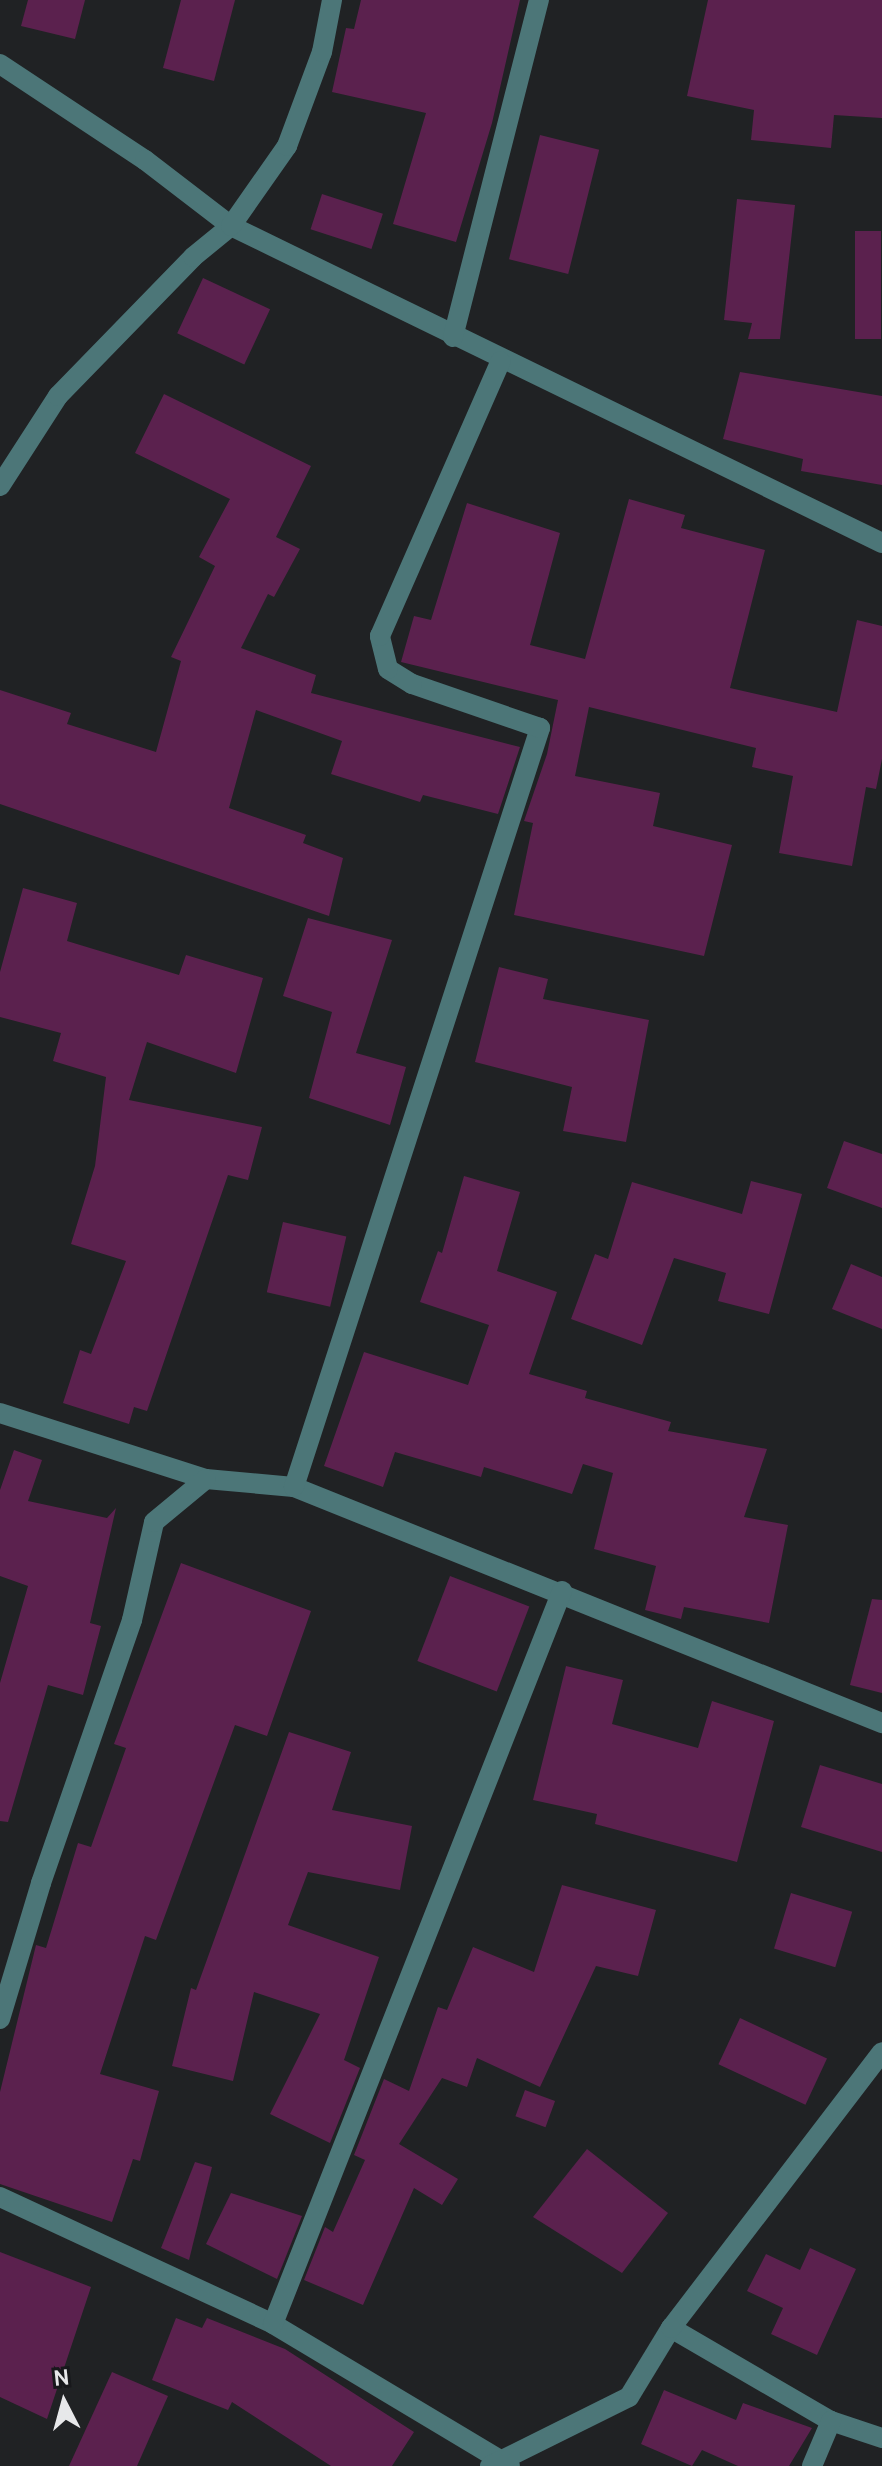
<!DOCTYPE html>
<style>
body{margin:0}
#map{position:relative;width:882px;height:2466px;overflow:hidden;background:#202224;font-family:Cabin,sans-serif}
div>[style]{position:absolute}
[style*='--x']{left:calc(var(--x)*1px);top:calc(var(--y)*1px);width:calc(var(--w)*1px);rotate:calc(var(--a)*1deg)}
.building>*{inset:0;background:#5b214e;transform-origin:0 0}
.minor>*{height:20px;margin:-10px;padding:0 10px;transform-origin:10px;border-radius:10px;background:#4c7678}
span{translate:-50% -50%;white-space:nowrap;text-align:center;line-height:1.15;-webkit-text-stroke:7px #17181b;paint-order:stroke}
.north{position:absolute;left:24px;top:2362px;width:80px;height:80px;-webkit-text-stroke:6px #17181b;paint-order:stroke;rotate:354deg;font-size:22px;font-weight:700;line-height:32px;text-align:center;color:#e7e8ea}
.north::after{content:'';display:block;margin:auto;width:28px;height:36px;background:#e7e8ea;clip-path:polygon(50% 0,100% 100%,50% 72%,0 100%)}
</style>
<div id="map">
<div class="building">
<div style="clip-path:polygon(28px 0,85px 0,75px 39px,21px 26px)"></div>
<div style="clip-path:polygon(181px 0,235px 0,214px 81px,163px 68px)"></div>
<div style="clip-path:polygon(361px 0,520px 0,492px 123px,456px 242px,393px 224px,426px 113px,332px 92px,346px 28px,354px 29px)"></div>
<div style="clip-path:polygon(708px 0,882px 0,882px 118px,834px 115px,831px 148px,751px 140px,754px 110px,687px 96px)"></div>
<div style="left:540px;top:135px;width:61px;height:128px;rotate:14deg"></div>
<div style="left:322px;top:194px;width:64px;height:37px;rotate:18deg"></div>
<div style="clip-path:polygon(737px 199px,795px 205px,780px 339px,748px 339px,752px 323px,724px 320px)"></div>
<div style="left:855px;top:231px;width:26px;height:108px"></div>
<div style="left:203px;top:278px;width:74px;height:61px;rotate:25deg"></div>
<div style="clip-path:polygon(740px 372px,882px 396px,882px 485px,801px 471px,803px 459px,723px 439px)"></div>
<div style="clip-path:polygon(164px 394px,311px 466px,276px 537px,300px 549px,274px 597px,268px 594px,241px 648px,316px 675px,311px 693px,520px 747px,498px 814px,423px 795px,420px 802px,331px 774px,342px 741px,256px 710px,229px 808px,306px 835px,303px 843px,343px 858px,329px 916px,0 804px,0 690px,71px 713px,67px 724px,156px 752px,181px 661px,171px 657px,215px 566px,199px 557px,230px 499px,135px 453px)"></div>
<div style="clip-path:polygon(629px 499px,685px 515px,681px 528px,765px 550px,730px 688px,837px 712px,857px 620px,882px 626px,882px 759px,876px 789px,866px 787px,852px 866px,779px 853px,793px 776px,752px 767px,756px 748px,589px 707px,575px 776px,660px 793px,653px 826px,732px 845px,704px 956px,514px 915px,533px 823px,524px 821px,547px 754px,558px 700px,401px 662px,414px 616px,431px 620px,467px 503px,560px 533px,530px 645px,585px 659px)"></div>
<div style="clip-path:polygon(23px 888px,77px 903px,67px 941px,179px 975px,186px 955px,263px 978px,236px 1073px,147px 1042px,129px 1100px,262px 1127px,248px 1180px,228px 1175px,147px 1411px,134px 1407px,129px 1424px,63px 1403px,80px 1350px,91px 1354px,126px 1261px,71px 1244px,95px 1166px,106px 1077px,53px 1061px,61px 1033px,0 1017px,0 972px)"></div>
<div style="clip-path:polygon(308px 918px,392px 940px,356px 1053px,406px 1067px,390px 1125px,309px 1098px,332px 1012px,283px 996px)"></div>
<div style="clip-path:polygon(499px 967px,548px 979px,543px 999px,649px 1020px,626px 1142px,563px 1131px,572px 1087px,475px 1062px)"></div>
<div style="clip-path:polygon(844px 1141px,882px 1154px,882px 1208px,827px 1188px)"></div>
<div style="clip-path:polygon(464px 1176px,520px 1192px,497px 1271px,557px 1292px,529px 1374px,587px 1391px,585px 1398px,671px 1422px,668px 1431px,767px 1449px,744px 1517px,788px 1525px,769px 1623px,684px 1607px,681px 1619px,645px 1610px,656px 1566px,594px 1549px,613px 1473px,583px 1464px,572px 1494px,484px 1467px,481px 1477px,395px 1452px,383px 1487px,324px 1466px,364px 1352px,468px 1385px,489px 1325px,420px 1302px,438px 1251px,442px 1253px)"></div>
<div style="clip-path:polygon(751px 1181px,802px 1194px,769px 1314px,718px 1301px,726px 1273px,674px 1258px,642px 1345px,571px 1319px,595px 1254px,608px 1259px,632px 1182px,742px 1214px)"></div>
<div style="left:283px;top:1222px;width:65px;height:72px;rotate:13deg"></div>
<div style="clip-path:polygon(851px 1264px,882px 1277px,882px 1329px,832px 1309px)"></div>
<div style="clip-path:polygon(14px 1450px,42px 1460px,28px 1501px,107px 1518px,116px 1508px,90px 1623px,101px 1626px,83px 1695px,48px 1685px,8px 1822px,0 1821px,0 1683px,28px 1586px,0 1576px,0 1490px)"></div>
<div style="clip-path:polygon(181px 1563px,311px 1611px,267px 1736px,235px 1725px,156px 1940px,145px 1936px,100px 2074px,159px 2091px,140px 2161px,133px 2159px,112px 2222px,0 2184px,0 2092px,36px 1945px,46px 1948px,78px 1843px,91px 1847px,126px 1748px,114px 1744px)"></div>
<div style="left:450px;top:1576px;width:85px;height:91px;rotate:21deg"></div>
<div style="clip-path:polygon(872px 1599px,882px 1600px,882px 1693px,850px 1685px)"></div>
<div style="clip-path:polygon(566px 1666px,623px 1680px,612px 1724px,698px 1748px,712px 1701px,774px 1721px,737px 1862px,595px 1824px,597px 1814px,533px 1800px)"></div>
<div style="clip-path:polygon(289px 1732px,351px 1752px,332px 1810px,412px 1826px,400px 1890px,308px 1872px,288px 1925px,379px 1957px,344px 2060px,360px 2068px,330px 2143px,270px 2114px,320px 2014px,254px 1992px,233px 2081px,172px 2066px,191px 1988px,196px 1990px)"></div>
<div style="clip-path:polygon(820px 1765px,882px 1784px,882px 1852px,801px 1827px)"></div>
<div style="clip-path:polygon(562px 1885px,656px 1910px,638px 1976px,596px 1966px,540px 2087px,477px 2058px,467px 2087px,442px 2078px,399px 2144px,458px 2179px,442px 2205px,414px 2188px,363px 2305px,304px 2280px,325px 2227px,333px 2232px,365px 2160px,354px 2155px,384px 2079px,409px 2091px,438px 2007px,447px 2010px,473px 1947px,534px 1972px)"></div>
<div style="left:791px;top:1893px;width:64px;height:58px;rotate:17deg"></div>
<div style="left:740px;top:2018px;width:96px;height:51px;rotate:25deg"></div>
<div style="left:525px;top:2090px;width:32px;height:28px;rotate:20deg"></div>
<div style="clip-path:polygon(587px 2149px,668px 2213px,622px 2273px,533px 2217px)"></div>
<div style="clip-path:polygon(195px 2162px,212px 2167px,189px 2260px,161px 2248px)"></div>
<div style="clip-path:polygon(231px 2193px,302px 2216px,277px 2279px,206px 2244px)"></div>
<div style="clip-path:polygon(810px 2248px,856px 2269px,817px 2355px,771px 2334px,783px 2308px,747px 2291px,766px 2254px,800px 2270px)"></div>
<div style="clip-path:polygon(0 2252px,91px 2287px,47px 2419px,0 2397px)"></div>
<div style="clip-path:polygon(176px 2318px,202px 2328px,207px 2318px,285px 2349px,414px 2432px,392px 2466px,331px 2466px,232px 2402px,228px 2410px,152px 2380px)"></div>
<div style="clip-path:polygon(112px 2372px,168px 2396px,137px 2466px,69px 2466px)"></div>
<div style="clip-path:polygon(664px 2390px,736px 2420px,743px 2403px,812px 2428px,789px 2466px,738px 2466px,702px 2450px,692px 2466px,641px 2444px)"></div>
</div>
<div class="minor">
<div style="--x:0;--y:64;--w:174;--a:33.5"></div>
<div style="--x:145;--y:160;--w:108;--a:37.5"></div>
<div style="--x:231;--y:226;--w:724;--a:25.96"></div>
<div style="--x:453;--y:337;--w:348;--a:-75.7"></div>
<div style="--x:0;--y:486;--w:107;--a:-57.2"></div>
<div style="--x:58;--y:396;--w:194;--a:-45.8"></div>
<div style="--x:193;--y:257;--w:49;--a:-39.2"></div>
<div style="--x:231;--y:226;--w:98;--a:-55"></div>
<div style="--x:287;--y:146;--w:100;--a:-69.6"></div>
<div style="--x:322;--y:52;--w:53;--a:-79.1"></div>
<div style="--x:0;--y:1413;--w:216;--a:17.8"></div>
<div style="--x:206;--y:1479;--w:88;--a:5.2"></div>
<div style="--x:294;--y:1487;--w:634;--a:21.87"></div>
<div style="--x:294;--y:1487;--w:798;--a:-72.04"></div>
<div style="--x:540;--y:728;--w:135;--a:-161"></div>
<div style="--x:412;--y:684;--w:28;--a:-148"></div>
<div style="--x:388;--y:669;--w:34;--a:-104"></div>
<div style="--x:380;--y:636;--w:300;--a:-66.3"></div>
<div style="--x:0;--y:2019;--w:142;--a:-73.2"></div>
<div style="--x:41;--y:1883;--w:278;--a:-70.9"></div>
<div style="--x:132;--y:1620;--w:100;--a:-77.3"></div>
<div style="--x:154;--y:1522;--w:67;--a:-39.6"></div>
<div style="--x:0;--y:2197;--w:301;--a:24.9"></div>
<div style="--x:273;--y:2324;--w:276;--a:30.9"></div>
<div style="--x:273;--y:2324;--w:788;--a:-68.48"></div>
<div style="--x:671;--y:2328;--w:185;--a:30.2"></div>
<div style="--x:831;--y:2421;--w:54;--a:18.4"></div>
<div style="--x:490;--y:2466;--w:155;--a:-26.4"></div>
<div style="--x:629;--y:2397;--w:81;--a:-58.7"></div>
<div style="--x:671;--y:2328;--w:347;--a:-52.6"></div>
<div style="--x:812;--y:2466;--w:49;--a:-67.1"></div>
</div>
<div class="north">N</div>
</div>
